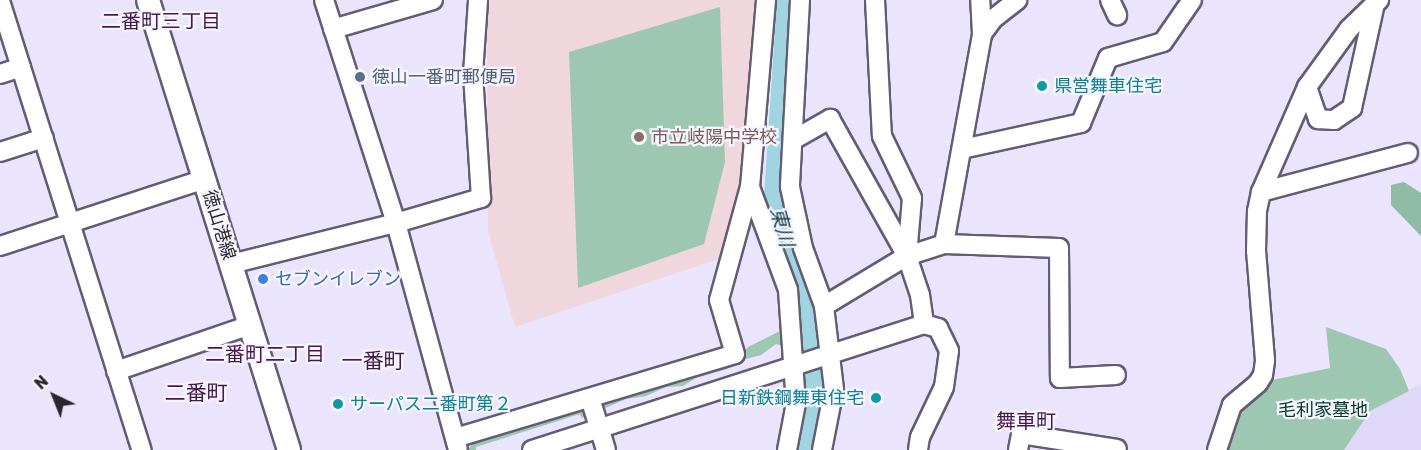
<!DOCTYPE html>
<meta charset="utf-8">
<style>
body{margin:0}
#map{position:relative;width:1421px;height:450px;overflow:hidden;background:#eae4fd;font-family:Rubik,"Noto Sans JP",sans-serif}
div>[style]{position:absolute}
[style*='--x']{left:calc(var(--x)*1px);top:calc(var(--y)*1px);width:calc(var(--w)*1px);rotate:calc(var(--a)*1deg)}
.built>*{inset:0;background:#e0d8f8}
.education>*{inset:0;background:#f0d7de}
.green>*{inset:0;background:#9dc7b1}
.forest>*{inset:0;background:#8fbaa3}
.water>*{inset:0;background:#9fd4e0}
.roads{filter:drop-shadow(2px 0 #635d73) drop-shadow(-2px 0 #635d73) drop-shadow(0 2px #635d73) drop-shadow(0 -2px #635d73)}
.minor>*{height:18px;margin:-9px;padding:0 9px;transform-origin:9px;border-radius:9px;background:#fff}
.major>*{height:22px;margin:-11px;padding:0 11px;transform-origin:11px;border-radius:11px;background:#fff}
.dots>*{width:16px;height:16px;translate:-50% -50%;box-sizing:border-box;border:3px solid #f6f4fe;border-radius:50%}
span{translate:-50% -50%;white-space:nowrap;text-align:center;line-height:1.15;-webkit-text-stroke:4.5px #f6f4fe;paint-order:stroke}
.service-label{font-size:18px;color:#4e5e75}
.left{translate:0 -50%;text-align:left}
.culture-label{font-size:18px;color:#0d838f}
.right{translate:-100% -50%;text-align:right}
.education-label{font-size:18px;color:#785e54}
.street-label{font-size:18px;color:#29262f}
.shop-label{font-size:18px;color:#366cbe}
.park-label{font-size:18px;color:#003924}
.neighbourhood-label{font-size:20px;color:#46194b}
.water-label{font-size:20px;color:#18464f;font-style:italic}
.quarter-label{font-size:21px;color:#46194b}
.north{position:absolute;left:24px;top:366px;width:60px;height:60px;-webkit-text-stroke:4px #f6f4fe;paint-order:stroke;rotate:317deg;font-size:16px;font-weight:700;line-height:24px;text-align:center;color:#29262f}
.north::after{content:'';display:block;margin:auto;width:21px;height:27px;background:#29262f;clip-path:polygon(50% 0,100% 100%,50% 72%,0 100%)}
</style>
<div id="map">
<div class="built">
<div style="clip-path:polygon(1421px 384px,1421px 450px,1344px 450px,1370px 411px)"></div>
</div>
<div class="education">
<div style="clip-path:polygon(487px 0,766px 0,733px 254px,515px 327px,488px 231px)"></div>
</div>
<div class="green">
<div style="clip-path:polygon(720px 7px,725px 162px,704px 244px,578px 288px,569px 52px)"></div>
<div style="clip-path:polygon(1326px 327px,1386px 349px,1400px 369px,1409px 391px,1370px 411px,1344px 450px,1220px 450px,1229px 422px,1263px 382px,1330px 368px)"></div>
<div style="clip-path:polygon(780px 331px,783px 346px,776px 344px,761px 355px,742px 360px,727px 369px,696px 378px,683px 386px,666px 387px,646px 396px,626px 399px,601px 410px,607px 401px,740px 357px,748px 347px)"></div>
<div style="clip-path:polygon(583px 408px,590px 415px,582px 418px,580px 414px,476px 447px,476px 450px,468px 450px,473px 443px)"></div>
</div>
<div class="forest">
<div style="clip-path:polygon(1404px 182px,1421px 193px,1421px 236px,1391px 205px,1391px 185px)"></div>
</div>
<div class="water">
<div style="clip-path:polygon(777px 0,791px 0,785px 193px,816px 321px,825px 406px,817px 450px,795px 450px,807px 397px,793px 290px,764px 196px)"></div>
</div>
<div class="roads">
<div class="minor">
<div style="--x:324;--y:0;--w:234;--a:72.1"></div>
<div style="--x:396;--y:223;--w:234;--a:74.7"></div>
<div style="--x:800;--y:0;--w:187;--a:93.1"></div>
<div style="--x:790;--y:187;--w:62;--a:78"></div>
<div style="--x:803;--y:248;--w:62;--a:70.1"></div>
<div style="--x:875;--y:0;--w:136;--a:87.1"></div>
<div style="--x:882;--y:136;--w:69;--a:64.2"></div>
<div style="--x:912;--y:198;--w:58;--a:94.9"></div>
<div style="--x:1110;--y:0;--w:17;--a:65"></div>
<div style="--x:0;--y:1;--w:471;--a:72.5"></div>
<div style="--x:333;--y:29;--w:104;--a:-16.2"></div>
<div style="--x:982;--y:34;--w:19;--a:-54"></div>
<div style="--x:993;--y:19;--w:31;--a:-38"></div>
<div style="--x:0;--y:74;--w:22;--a:-18"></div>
<div style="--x:1307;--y:87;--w:34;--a:71"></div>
<div style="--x:1318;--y:119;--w:16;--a:4"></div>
<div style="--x:1334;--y:120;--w:22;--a:-34"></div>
<div style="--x:1352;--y:108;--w:107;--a:-77.6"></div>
<div style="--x:793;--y:140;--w:43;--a:-29.6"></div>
<div style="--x:830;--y:119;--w:157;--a:60.7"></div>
<div style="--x:907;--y:256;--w:41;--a:71.6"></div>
<div style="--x:920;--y:295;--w:29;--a:82"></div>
<div style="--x:962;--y:149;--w:122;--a:-12.3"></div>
<div style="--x:1081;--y:123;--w:70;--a:-67.4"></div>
<div style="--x:1108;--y:58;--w:57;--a:-16.2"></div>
<div style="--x:1163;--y:42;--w:51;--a:-55.4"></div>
<div style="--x:0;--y:152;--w:46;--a:-17.7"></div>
<div style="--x:750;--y:187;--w:110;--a:69.7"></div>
<div style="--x:788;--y:290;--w:113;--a:86"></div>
<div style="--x:796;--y:403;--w:48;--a:100.8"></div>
<div style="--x:1261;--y:192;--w:152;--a:-14.9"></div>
<div style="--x:944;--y:244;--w:213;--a:-79.7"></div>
<div style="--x:982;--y:34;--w:34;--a:-93"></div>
<div style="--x:0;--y:246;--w:216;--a:-18.1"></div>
<div style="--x:231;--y:264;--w:170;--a:-14"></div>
<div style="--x:396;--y:223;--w:89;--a:-16.4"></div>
<div style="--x:481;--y:198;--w:124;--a:-93.7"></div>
<div style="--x:473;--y:74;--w:74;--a:-86.1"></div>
<div style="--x:116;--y:371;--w:142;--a:-18.9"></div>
<div style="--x:590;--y:398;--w:54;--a:72.9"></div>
<div style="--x:455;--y:438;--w:292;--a:-16.7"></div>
<div style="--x:735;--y:354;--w:56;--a:-106.5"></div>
<div style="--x:719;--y:300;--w:117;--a:-74.7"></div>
<div style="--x:750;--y:187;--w:188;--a:-85.1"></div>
<div style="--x:532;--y:450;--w:412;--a:-17.8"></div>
<div style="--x:924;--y:324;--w:15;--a:16"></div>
<div style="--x:938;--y:328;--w:25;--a:64"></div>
<div style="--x:949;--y:351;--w:36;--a:98"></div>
<div style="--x:944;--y:387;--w:55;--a:115.6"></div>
<div style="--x:920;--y:437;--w:13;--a:99"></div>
<div style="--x:822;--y:450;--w:62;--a:-78.9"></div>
<div style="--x:834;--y:389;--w:84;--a:-96.9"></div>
<div style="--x:824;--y:306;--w:97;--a:-31.1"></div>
<div style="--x:907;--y:256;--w:39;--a:-18"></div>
<div style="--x:944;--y:244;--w:115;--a:2"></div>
<div style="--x:1059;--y:248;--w:130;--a:89.6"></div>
<div style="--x:1060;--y:378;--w:56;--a:-3.1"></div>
<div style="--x:1018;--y:450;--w:16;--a:-79"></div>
<div style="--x:1021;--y:434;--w:97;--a:8.9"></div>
<div style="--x:1217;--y:450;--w:47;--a:-71.6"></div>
<div style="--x:1232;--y:405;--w:34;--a:-40"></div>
<div style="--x:1258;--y:383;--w:9;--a:-58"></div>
<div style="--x:1263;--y:375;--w:15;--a:-82"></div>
<div style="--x:1265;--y:360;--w:109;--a:-94.7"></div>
<div style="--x:1256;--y:251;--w:40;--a:-88.6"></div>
<div style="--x:1257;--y:211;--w:19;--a:-78"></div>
<div style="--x:1261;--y:192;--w:115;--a:-66.3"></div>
<div style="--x:1307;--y:87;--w:72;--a:-54.1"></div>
<div style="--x:1349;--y:29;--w:42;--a:-44"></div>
</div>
<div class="major">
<div style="--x:148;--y:0;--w:472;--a:72.6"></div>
</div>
</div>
<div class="dots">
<div style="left:360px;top:77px;background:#5c6f8a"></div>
<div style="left:1042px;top:86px;background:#0f9aa8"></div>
<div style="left:639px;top:137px;background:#8d6e63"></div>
<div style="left:263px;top:279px;background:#3f7fe0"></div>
<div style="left:876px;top:398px;background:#0f9aa8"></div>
<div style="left:338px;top:404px;background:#0f9aa8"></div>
</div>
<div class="service-label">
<span class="left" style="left:372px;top:77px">徳山一番町郵便局</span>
</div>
<div class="culture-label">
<span class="left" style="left:1054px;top:86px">県営舞車住宅</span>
<span class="right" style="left:864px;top:398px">日新鉄鋼舞東住宅</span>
<span class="left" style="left:350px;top:404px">サーパス二番町第２</span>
</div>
<div class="education-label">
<span class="left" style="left:651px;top:137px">市立岐陽中学校</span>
</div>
<div class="street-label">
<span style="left:219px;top:225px;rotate:73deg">徳山港線</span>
</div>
<div class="shop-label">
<span class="left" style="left:275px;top:279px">セブンイレブン</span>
</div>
<div class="park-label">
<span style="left:1323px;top:410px">毛利家墓地</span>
</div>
<div class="neighbourhood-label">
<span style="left:161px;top:21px">二番町三丁目</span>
<span style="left:265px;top:354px">二番町二丁目</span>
<span style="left:1026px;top:421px">舞車町</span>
</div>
<div class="water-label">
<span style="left:782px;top:227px;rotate:75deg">東川</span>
</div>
<div class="quarter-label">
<span style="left:373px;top:361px">一番町</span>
<span style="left:196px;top:393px">二番町</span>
</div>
<div class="north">N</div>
</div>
